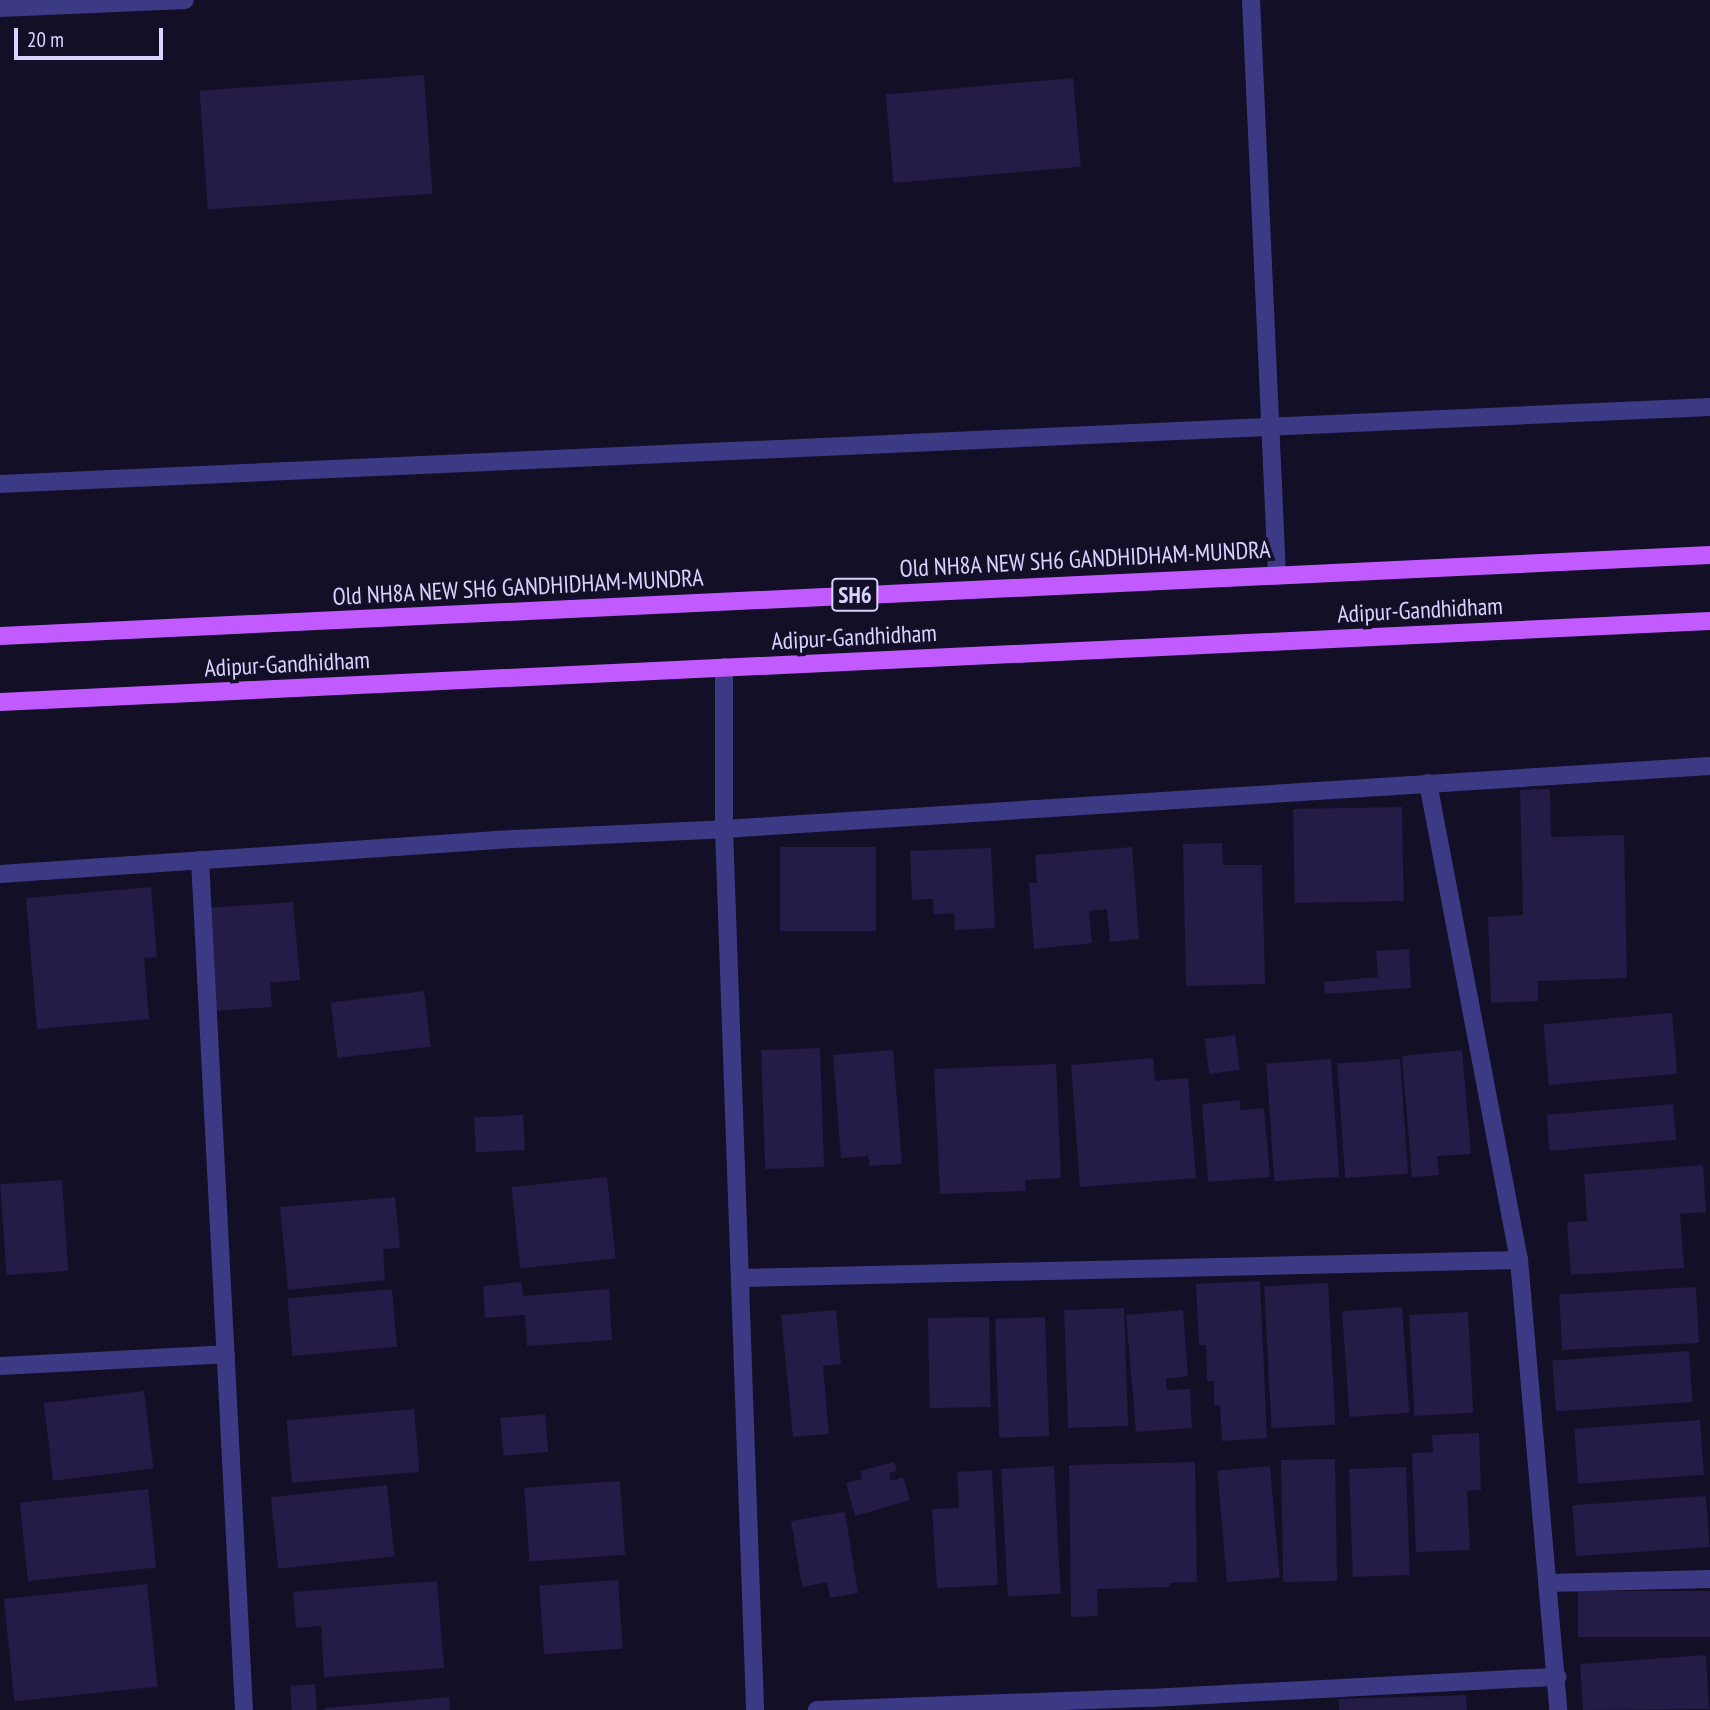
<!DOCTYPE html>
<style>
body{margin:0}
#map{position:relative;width:1710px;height:1710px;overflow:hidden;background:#130f26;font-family:"PT Sans Narrow",sans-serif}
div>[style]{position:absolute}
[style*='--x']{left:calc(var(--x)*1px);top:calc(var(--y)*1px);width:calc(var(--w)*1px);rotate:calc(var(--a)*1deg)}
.building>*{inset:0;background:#241b47;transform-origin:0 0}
.minor>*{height:18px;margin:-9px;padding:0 9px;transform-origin:9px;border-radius:9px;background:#3d3a85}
.major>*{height:18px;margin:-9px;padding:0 9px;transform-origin:9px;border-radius:9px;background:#c25bff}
span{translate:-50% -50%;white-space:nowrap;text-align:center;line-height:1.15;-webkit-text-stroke:7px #130f26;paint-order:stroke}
.shield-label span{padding:2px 5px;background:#130f26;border:2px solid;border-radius:5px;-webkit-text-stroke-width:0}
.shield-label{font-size:23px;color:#d9d4ff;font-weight:700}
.street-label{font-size:24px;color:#d9d4ff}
.scale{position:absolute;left:14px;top:28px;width:149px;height:32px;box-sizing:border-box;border:4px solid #d9d4ff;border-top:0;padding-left:9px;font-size:21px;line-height:24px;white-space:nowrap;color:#d9d4ff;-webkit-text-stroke:5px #130f26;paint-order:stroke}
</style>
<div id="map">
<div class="building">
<div style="left:424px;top:75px;width:119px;height:225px;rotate:86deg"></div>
<div style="left:1073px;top:78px;width:89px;height:188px;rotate:85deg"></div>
<div style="clip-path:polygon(1550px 789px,1551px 837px,1624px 835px,1627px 978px,1538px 981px,1538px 1001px,1491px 1003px,1488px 917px,1523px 915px,1520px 790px)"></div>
<div style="left:1402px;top:807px;width:94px;height:109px;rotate:89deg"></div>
<div style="clip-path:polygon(1222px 843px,1223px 865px,1262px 865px,1265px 984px,1186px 986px,1183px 844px)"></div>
<div style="left:780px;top:847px;width:96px;height:84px"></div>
<div style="clip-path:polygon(1132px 847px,1139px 939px,1110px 942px,1107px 909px,1089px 911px,1092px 943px,1034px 949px,1029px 883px,1037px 883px,1035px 855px)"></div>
<div style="clip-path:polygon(991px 848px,995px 928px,955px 930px,954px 913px,934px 915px,933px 899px,912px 900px,910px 851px)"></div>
<div style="clip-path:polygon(151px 887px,157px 957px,144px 958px,149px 1019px,37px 1029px,26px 898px)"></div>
<div style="clip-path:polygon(293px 902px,300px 980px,270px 983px,272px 1007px,213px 1011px,205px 908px)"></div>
<div style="clip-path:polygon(1409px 949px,1411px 988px,1325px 994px,1324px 982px,1378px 977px,1376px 951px)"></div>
<div style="left:424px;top:991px;width:56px;height:94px;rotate:83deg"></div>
<div style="left:1672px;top:1013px;width:61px;height:129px;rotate:85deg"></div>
<div style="left:1235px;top:1035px;width:35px;height:31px;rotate:82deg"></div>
<div style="left:820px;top:1048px;width:119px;height:59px;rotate:88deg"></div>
<div style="clip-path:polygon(893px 1050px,902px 1164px,870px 1166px,868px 1156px,841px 1158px,833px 1055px)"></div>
<div style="clip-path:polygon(1462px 1050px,1471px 1154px,1437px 1156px,1439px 1175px,1412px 1177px,1402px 1056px)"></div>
<div style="clip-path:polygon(1153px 1058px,1155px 1081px,1188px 1078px,1196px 1178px,1080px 1187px,1071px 1065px)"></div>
<div style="left:1331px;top:1059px;width:118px;height:65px;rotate:86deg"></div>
<div style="left:1400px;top:1059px;width:115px;height:63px;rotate:86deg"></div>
<div style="clip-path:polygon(1056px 1064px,1061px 1178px,1025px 1180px,1026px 1191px,940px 1194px,934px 1069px)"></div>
<div style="clip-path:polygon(1240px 1100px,1240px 1110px,1264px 1108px,1270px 1177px,1208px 1182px,1202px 1104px)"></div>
<div style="left:1673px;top:1104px;width:36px;height:127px;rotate:85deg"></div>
<div style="left:523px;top:1115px;width:35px;height:49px;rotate:87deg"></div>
<div style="clip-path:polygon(1703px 1165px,1706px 1212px,1680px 1214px,1684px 1268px,1571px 1275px,1567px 1222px,1587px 1221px,1584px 1174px)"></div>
<div style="left:607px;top:1177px;width:82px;height:96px;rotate:84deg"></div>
<div style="left:62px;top:1180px;width:91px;height:62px;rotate:86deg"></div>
<div style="clip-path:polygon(395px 1197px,400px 1248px,383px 1249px,385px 1280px,288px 1290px,280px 1207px)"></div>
<div style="clip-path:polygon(1260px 1281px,1267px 1438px,1222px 1441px,1220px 1405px,1214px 1405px,1214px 1381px,1207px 1381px,1206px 1345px,1199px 1345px,1196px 1284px)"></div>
<div style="clip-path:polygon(521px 1282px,523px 1296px,609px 1289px,612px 1340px,527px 1346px,525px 1315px,485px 1318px,483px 1286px)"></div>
<div style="left:1328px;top:1283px;width:142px;height:64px;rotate:87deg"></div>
<div style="left:1696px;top:1287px;width:56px;height:137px;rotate:87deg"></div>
<div style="left:392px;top:1289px;width:58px;height:105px;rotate:85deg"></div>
<div style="left:1402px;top:1307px;width:106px;height:60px;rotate:86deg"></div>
<div style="left:1124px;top:1308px;width:118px;height:60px;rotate:88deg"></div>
<div style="clip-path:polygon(836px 1310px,841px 1364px,823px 1366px,829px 1434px,793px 1437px,781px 1315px)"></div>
<div style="clip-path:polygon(1183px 1310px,1188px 1376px,1166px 1379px,1167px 1390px,1190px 1389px,1192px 1428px,1136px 1432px,1126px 1315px)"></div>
<div style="left:1468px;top:1312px;width:101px;height:59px;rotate:87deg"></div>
<div style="left:989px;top:1317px;width:90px;height:61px;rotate:89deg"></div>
<div style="left:1045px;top:1317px;width:119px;height:50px;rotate:88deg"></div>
<div style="left:1689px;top:1351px;width:51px;height:137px;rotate:86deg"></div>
<div style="left:144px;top:1391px;width:78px;height:101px;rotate:83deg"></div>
<div style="left:414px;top:1409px;width:63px;height:128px;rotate:85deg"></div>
<div style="left:545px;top:1414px;width:38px;height:45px;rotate:85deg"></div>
<div style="left:1700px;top:1420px;width:55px;height:126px;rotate:86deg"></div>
<div style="clip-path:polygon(1479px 1433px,1481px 1490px,1467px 1491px,1470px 1550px,1416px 1552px,1412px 1453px,1433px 1452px,1432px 1435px)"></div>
<div style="left:1335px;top:1459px;width:122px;height:54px;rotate:89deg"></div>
<div style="clip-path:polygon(894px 1462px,897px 1471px,889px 1473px,891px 1481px,903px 1477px,910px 1500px,855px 1516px,846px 1483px,862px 1479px,860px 1471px)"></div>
<div style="clip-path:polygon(1195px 1462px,1197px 1582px,1170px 1583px,1170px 1587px,1097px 1589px,1098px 1616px,1071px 1617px,1069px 1465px)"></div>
<div style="left:1054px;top:1466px;width:128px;height:53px;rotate:87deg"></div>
<div style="left:1270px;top:1466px;width:112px;height:53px;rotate:85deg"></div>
<div style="left:1406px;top:1467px;width:108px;height:57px;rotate:88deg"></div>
<div style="clip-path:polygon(992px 1470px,998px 1585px,937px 1588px,932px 1509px,959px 1508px,957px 1472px)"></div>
<div style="left:620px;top:1481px;width:74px;height:96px;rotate:86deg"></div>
<div style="left:387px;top:1485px;width:72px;height:117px;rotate:84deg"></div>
<div style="left:148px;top:1489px;width:79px;height:129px;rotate:84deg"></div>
<div style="left:1706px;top:1496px;width:51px;height:134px;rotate:86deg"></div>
<div style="clip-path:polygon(845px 1512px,858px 1593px,830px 1598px,827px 1582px,802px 1587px,791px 1521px)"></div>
<div style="left:618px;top:1580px;width:69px;height:79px;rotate:86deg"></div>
<div style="clip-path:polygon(437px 1581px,444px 1668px,324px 1677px,321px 1626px,296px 1628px,293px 1592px)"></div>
<div style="left:147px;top:1584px;width:103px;height:144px;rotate:84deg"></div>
<div style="left:1710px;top:1591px;width:46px;height:132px;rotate:90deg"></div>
<div style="clip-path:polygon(1706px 1655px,1709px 1709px,1583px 1710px,1580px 1664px)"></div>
<div style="left:315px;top:1684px;width:26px;height:25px;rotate:86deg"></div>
<div style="clip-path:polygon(1466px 1695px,1467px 1710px,1339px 1710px,1339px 1699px)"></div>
<div style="clip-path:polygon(449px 1697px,450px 1710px,325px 1710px,325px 1708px)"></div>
</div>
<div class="minor">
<div style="--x:1251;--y:0;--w:576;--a:87.41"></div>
<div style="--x:0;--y:8;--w:185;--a:-2.5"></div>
<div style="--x:0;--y:484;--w:1712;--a:-2.58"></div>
<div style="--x:724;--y:667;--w:162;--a:90"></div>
<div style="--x:724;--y:829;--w:882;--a:87.98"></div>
<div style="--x:1428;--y:783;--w:486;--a:79.2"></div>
<div style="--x:1519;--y:1260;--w:452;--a:85"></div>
<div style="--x:200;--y:860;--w:851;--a:87.04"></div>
<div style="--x:0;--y:874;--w:495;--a:-3.9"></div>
<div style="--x:494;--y:840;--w:230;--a:-2.7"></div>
<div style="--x:724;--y:829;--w:988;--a:-3.66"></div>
<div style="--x:740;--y:1278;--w:779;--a:-1.32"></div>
<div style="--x:0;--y:1366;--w:226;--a:-3"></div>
<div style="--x:1548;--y:1583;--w:162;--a:-1.4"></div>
<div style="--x:817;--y:1710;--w:333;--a:-2.1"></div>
<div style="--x:1150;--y:1698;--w:408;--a:-3"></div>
</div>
<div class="major">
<div style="--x:0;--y:636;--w:1712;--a:-2.71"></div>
<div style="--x:0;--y:702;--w:1712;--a:-2.71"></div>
</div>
<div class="shield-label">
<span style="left:855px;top:595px">SH6</span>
</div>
<div class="street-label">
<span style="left:1085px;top:559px;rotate:-3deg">Old NH8A NEW SH6 GANDHIDHAM-MUNDRA</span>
<span style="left:518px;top:587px;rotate:-3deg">Old NH8A NEW SH6 GANDHIDHAM-MUNDRA</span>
<span style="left:1420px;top:610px;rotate:-3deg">Adipur-Gandhidham</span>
<span style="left:854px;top:637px;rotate:-3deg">Adipur-Gandhidham</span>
<span style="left:287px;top:664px;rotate:-3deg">Adipur-Gandhidham</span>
</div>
<div class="scale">20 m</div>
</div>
